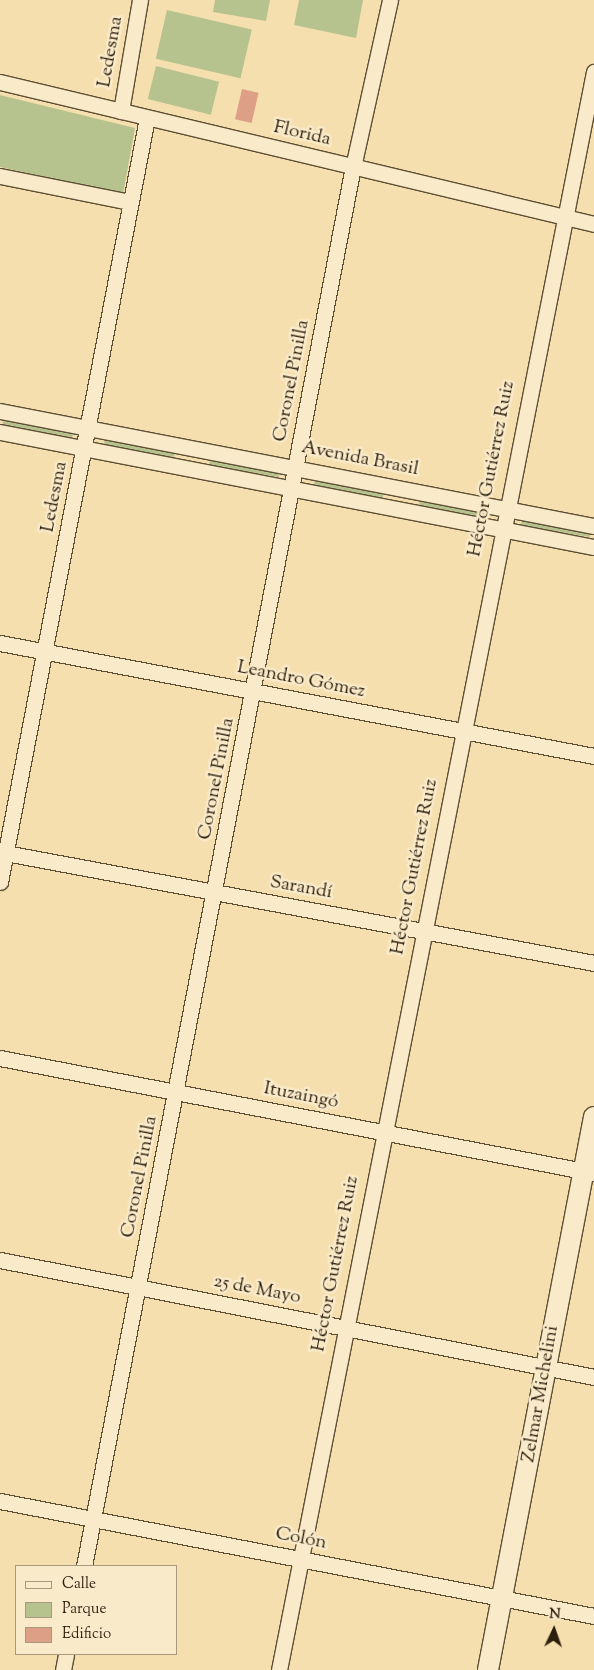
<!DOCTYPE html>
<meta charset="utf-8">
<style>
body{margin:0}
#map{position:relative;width:594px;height:1670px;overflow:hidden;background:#f6dfae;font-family:"Sorts Mill Goudy",serif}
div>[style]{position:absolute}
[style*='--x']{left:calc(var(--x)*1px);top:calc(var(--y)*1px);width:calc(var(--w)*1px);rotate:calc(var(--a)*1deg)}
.green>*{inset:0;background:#b7c38e;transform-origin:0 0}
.building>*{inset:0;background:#dda087;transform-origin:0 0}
.roads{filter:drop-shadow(1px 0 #5e4e34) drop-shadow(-1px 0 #5e4e34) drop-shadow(0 1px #5e4e34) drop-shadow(0 -1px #5e4e34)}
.minor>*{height:15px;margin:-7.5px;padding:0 7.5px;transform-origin:7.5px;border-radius:7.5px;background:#f9eaca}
.tertiary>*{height:20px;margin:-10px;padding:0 10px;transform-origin:10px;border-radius:10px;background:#f9eaca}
span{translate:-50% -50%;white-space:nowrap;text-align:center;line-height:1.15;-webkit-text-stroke:5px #f9eaca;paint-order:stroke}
.street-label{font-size:19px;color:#2c1e0c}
.legend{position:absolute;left:15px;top:1565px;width:162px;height:90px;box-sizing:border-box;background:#f9eaca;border:1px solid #a7987e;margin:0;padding:6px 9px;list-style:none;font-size:15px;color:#2c1e0c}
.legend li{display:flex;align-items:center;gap:10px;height:25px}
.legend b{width:25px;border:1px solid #a7987e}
.north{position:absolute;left:529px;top:1605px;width:50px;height:50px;-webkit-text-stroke:4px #f9eaca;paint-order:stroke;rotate:3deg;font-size:14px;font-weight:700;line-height:20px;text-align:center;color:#2c1e0c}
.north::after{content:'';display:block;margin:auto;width:18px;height:22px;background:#2c1e0c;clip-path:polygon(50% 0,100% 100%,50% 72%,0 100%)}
</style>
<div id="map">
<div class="green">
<div style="clip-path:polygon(215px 0,270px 0,266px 21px,213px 12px)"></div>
<div style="clip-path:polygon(299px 0,363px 0,356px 38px,294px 25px)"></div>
<div style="left:167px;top:10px;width:87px;height:50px;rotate:13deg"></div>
<div style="left:156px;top:66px;width:65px;height:34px;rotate:14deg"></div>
<div style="clip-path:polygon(0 95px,135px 128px,123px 194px,0 167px)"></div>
<div style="clip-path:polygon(4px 419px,71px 431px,73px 436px,69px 439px,2px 426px)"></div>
<div style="clip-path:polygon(105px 438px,173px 451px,175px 455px,171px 459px,104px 446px)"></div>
<div style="clip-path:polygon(210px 458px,278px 471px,279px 477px,209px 466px)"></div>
<div style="clip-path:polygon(315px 479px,383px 492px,383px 498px,314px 486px)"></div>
<div style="clip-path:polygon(420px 499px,487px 512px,488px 518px,419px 506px)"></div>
<div style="clip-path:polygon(522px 518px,589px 531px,590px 537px,521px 526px)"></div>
</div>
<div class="building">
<div style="left:242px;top:89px;width:17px;height:31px;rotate:13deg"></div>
</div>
<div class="roads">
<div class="minor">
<div style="--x:0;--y:82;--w:611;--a:13.44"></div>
<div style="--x:121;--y:111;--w:113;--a:-80.3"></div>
<div style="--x:0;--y:176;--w:133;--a:11.3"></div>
<div style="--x:0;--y:411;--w:605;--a:10.96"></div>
<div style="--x:0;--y:432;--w:605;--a:10.96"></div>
<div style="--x:0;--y:643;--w:605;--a:10.77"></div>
<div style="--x:0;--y:852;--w:604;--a:10.58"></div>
<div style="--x:0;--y:882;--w:778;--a:-79.11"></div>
<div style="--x:0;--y:1058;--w:605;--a:10.96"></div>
<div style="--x:0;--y:1260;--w:605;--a:11.14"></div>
<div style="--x:0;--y:1501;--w:605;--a:10.96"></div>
<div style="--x:84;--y:1566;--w:1425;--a:-79.12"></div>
<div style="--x:353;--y:167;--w:171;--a:-77.5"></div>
<div style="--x:63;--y:1670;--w:16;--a:-79"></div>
<div style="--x:279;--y:1670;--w:1629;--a:-78.85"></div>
</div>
<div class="tertiary">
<div style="--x:488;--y:1670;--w:563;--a:-79.15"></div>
</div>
</div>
<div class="street-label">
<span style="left:111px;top:52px;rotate:-80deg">Ledesma</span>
<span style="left:302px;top:134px;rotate:13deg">Florida</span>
<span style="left:292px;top:381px;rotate:-79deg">Coronel Pinilla</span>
<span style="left:360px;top:459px;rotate:11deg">Avenida Brasil</span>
<span style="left:492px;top:469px;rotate:-79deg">Héctor Gutiérrez Ruiz</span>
<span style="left:55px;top:497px;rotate:-79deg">Ledesma</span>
<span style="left:301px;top:680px;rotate:11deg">Leandro Gómez</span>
<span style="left:217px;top:779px;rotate:-79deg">Coronel Pinilla</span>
<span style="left:415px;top:867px;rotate:-79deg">Héctor Gutiérrez Ruiz</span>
<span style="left:301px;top:888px;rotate:10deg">Sarandí</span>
<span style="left:301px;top:1096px;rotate:11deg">Ituzaingó</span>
<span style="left:140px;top:1177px;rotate:-79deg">Coronel Pinilla</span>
<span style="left:336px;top:1264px;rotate:-79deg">Héctor Gutiérrez Ruiz</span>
<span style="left:257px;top:1290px;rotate:11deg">25 de Mayo</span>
<span style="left:541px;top:1394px;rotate:-80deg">Zelmar Michelini</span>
<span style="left:301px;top:1539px;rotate:11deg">Colón</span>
</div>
<ul class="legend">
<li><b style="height:6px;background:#f9eaca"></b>Calle</li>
<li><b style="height:14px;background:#b7c38e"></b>Parque</li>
<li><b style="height:14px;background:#dda087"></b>Edificio</li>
</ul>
<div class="north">N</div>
</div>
